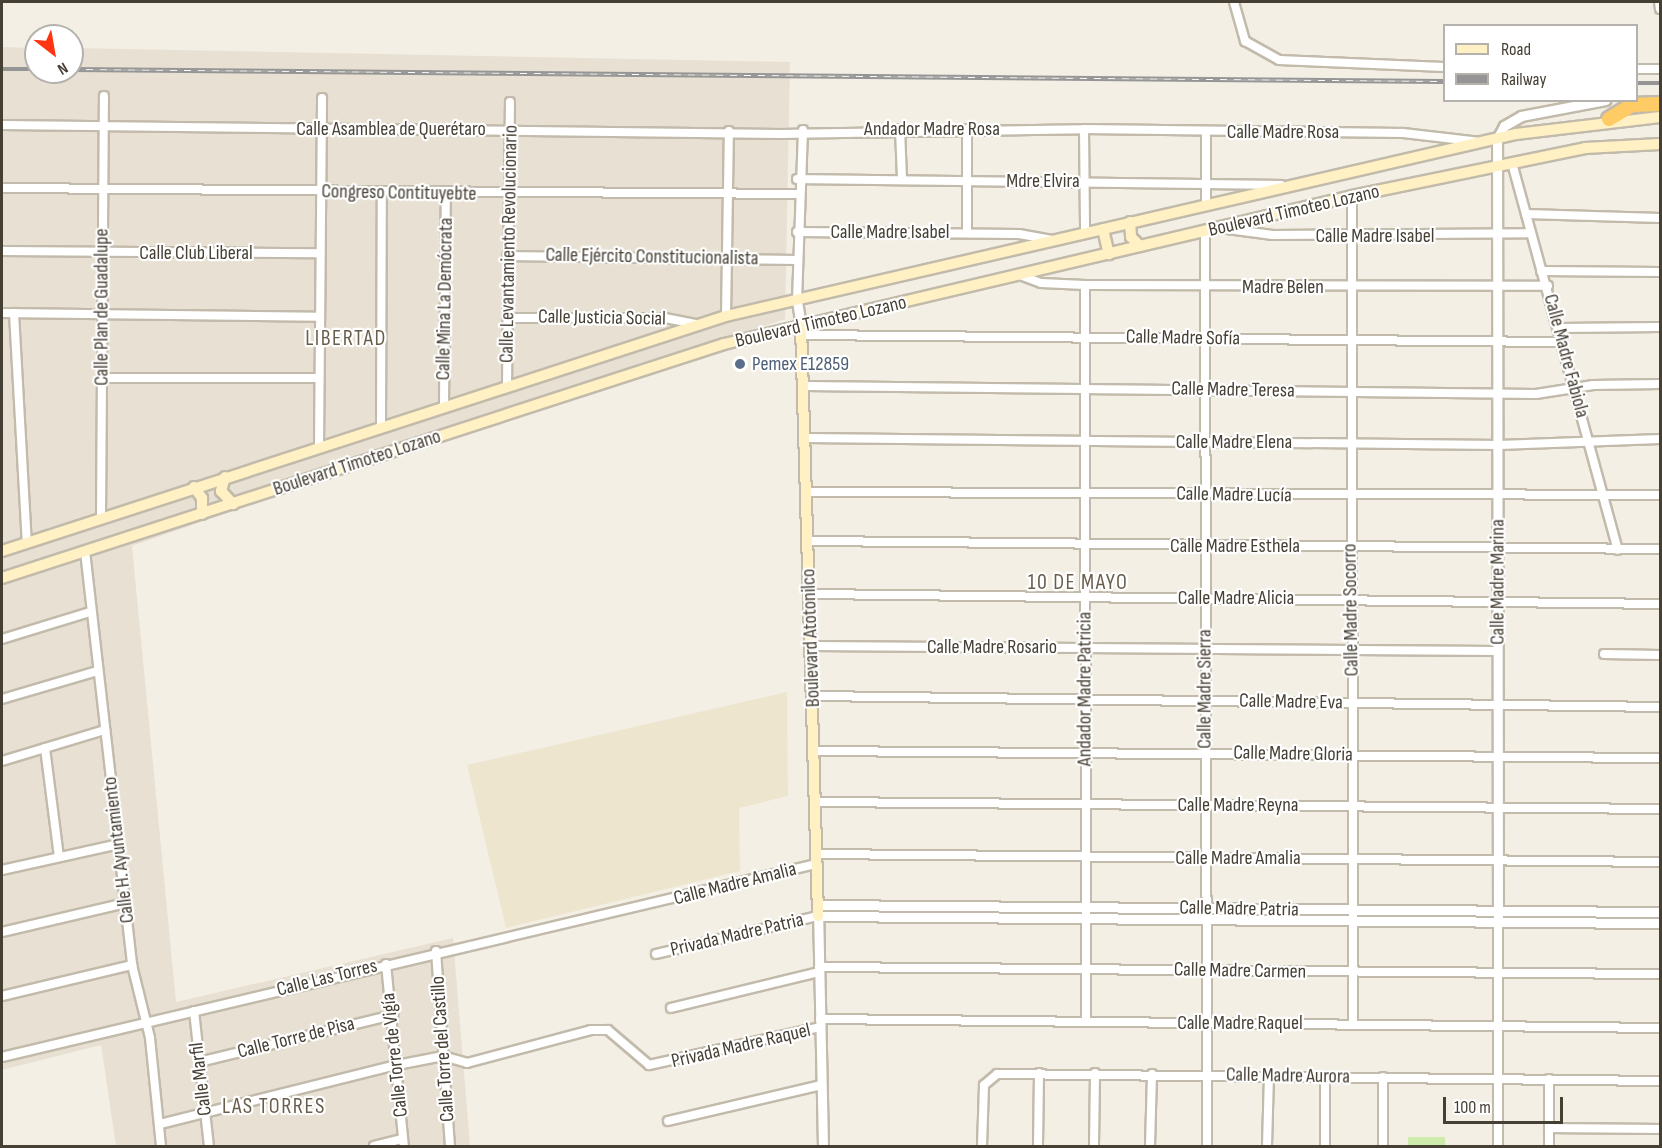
<!DOCTYPE html>
<meta charset="utf-8">
<style>
body{margin:0}
#map{position:relative;width:1662px;height:1148px;overflow:hidden;background:#f3efe5;font-family:"Sofia Sans Condensed",sans-serif}
div>[style]{position:absolute}
[style*='--x']{left:calc(var(--x)*1px);top:calc(var(--y)*1px);width:calc(var(--w)*1px);rotate:calc(var(--a)*1deg)}
.residential>*{inset:0;background:#e8e1d3}
.education>*{inset:0;background:#ede5ce}
.green>*{inset:0;background:#ceeaac;transform-origin:0 0}
.roads{filter:drop-shadow(2px 0 #c2baaa) drop-shadow(-2px 0 #c2baaa) drop-shadow(0 2px #c2baaa) drop-shadow(0 -2px #c2baaa)}
.minor>*{height:8px;margin:-4px;padding:0 4px;transform-origin:4px;border-radius:4px;background:#fff}
.tertiary>*{height:9px;margin:-4.5px;padding:0 4.5px;transform-origin:4.5px;border-radius:4.5px;background:#fff}
.secondary>*{height:10px;margin:-5px;padding:0 5px;transform-origin:5px;border-radius:5px;background:#fff1c4}
.motorway>*{height:14px;margin:-7px;padding:0 7px;transform-origin:7px;border-radius:7px;background:#ffcb65}
.rail>*{height:4.5px;margin-top:-2.25px;transform-origin:0;background:repeating-linear-gradient(90deg,#fff 0 7px,#959595 0 14px);box-sizing:border-box;border-block:2px solid #959595}
.dots>*{width:16px;height:16px;translate:-50% -50%;box-sizing:border-box;border:3px solid #fff;border-radius:50%}
span{translate:-50% -50%;white-space:nowrap;text-align:center;line-height:1.15;-webkit-text-stroke:4.5px #fff;paint-order:stroke}
.street-label{font-size:20px;color:#463f34}
.service-label{font-size:20px;color:#4e5e75}
.left{translate:0 -50%;text-align:left}
.quarter-label{font-size:22px;color:#695d4b;letter-spacing:1.5px}
.frame{position:absolute;inset:0;border:3px solid #463f34;pointer-events:none}
.legend{position:absolute;left:1443px;top:24px;width:195px;height:78px;box-sizing:border-box;background:#fff;border:2px solid #b5b2ae;margin:0;padding:8px 10px;list-style:none;font-size:18px;color:#463f34}
.legend li{display:flex;align-items:center;gap:12px;height:30px}
.legend b{width:30px;border:2px solid #b5b2ae}
.north{position:absolute;left:24px;top:24px;width:60px;height:60px;box-sizing:border-box;background:#fff;border:2px solid #b5b2ae;border-radius:50%;rotate:149deg;font-size:16px;font-weight:700;line-height:24px;text-align:center;color:#463f34}
.north::after{content:'';display:block;margin:auto;width:21px;height:27px;background:#ff3411;clip-path:polygon(50% 0,100% 100%,50% 72%,0 100%)}
.scale{position:absolute;left:1443px;top:1097px;width:120px;height:27px;box-sizing:border-box;border:3px solid #463f34;border-top:0;padding-left:8px;font-size:18px;line-height:21px;white-space:nowrap;color:#463f34;-webkit-text-stroke:4px #fff;paint-order:stroke}
</style>
<div id="map">
<div class="residential">
<div style="clip-path:polygon(2px 47px,36px 48px,36px 72px,72px 72px,72px 48px,790px 62px,785px 319px,132px 546px,176px 1002px,453px 938px,470px 1146px,116px 1146px,101px 1045px,2px 1070px)"></div>
</div>
<div class="education">
<div style="clip-path:polygon(787px 692px,788px 796px,739px 808px,740px 871px,506px 928px,467px 765px)"></div>
</div>
<div class="green">
<div style="left:1445px;top:1137px;width:9px;height:37px;rotate:90deg"></div>
</div>
<div class="roads">
<div class="minor">
<div style="--x:1234;--y:2;--w:41;--a:74.2"></div>
<div style="--x:1245;--y:41;--w:39;--a:29"></div>
<div style="--x:1279;--y:60;--w:165;--a:2.4"></div>
<div style="--x:1659;--y:2;--w:7;--a:82"></div>
<div style="--x:1636;--y:69;--w:24;--a:0"></div>
<div style="--x:2;--y:125;--w:778;--a:0.66"></div>
<div style="--x:780;--y:134;--w:304;--a:-0.9"></div>
<div style="--x:1084;--y:129;--w:319;--a:0.7"></div>
<div style="--x:1403;--y:133;--w:78;--a:6.7"></div>
<div style="--x:900;--y:129;--w:50;--a:87.7"></div>
<div style="--x:1084;--y:129;--w:103;--a:89.4"></div>
<div style="--x:1206;--y:132;--w:73;--a:90"></div>
<div style="--x:1512;--y:163;--w:401;--a:74.7"></div>
<div style="--x:797;--y:179;--w:484;--a:0.7"></div>
<div style="--x:2;--y:188;--w:795;--a:0.43"></div>
<div style="--x:1352;--y:196;--w:827;--a:89.93"></div>
<div style="--x:1526;--y:214;--w:134;--a:1.7"></div>
<div style="--x:1220;--y:228;--w:53;--a:7.5"></div>
<div style="--x:1273;--y:235;--w:257;--a:-0.4"></div>
<div style="--x:1205;--y:231;--w:915;--a:89.87"></div>
<div style="--x:797;--y:232;--w:222;--a:0.5"></div>
<div style="--x:1019;--y:234;--w:35;--a:10"></div>
<div style="--x:967;--y:232;--w:103;--a:-90"></div>
<div style="--x:2;--y:251;--w:316;--a:0.4"></div>
<div style="--x:507;--y:256;--w:290;--a:0.8"></div>
<div style="--x:1541;--y:271;--w:119;--a:0.5"></div>
<div style="--x:1020;--y:275;--w:22;--a:21"></div>
<div style="--x:1041;--y:283;--w:44;--a:2.6"></div>
<div style="--x:1085;--y:285;--w:463;--a:0.1"></div>
<div style="--x:1085;--y:285;--w:737;--a:89.92"></div>
<div style="--x:797;--y:301;--w:171;--a:-88"></div>
<div style="--x:2;--y:313;--w:316;--a:0.7"></div>
<div style="--x:14;--y:313;--w:229;--a:86.8"></div>
<div style="--x:726;--y:316;--w:185;--a:-89.1"></div>
<div style="--x:508;--y:318;--w:157;--a:0"></div>
<div style="--x:665;--y:318;--w:31;--a:11"></div>
<div style="--x:1560;--y:328;--w:100;--a:-0.6"></div>
<div style="--x:802;--y:335;--w:761;--a:0.53"></div>
<div style="--x:101;--y:378;--w:217;--a:0"></div>
<div style="--x:507;--y:385;--w:283;--a:-89.4"></div>
<div style="--x:805;--y:386;--w:731;--a:0.63"></div>
<div style="--x:1536;--y:394;--w:58;--a:-9"></div>
<div style="--x:1593;--y:385;--w:67;--a:-0.9"></div>
<div style="--x:444;--y:405;--w:212;--a:-89.5"></div>
<div style="--x:381;--y:426;--w:234;--a:-89.8"></div>
<div style="--x:806;--y:438;--w:693;--a:0.58"></div>
<div style="--x:1499;--y:445;--w:161;--a:-2.1"></div>
<div style="--x:319;--y:447;--w:349;--a:-89.5"></div>
<div style="--x:807;--y:492;--w:853;--a:0.2"></div>
<div style="--x:101;--y:518;--w:422;--a:-89.6"></div>
<div style="--x:809;--y:541;--w:851;--a:0.54"></div>
<div style="--x:85;--y:551;--w:417;--a:83.5"></div>
<div style="--x:132;--y:965;--w:75;--a:76.1"></div>
<div style="--x:150;--y:1038;--w:109;--a:84.2"></div>
<div style="--x:811;--y:594;--w:849;--a:0.67"></div>
<div style="--x:2;--y:639;--w:92;--a:-17.1"></div>
<div style="--x:812;--y:646;--w:685;--a:0.42"></div>
<div style="--x:1604;--y:654;--w:56;--a:1"></div>
<div style="--x:813;--y:696;--w:847;--a:0.74"></div>
<div style="--x:2;--y:699;--w:99;--a:-16.4"></div>
<div style="--x:45;--y:748;--w:110;--a:82.7"></div>
<div style="--x:817;--y:751;--w:843;--a:0.48"></div>
<div style="--x:2;--y:761;--w:108;--a:-16.8"></div>
<div style="--x:815;--y:802;--w:845;--a:0.47"></div>
<div style="--x:816;--y:854;--w:844;--a:0.54"></div>
<div style="--x:2;--y:870;--w:120;--a:-12.5"></div>
<div style="--x:1498;--y:922;--w:224;--a:90"></div>
<div style="--x:2;--y:932;--w:127;--a:-13.2"></div>
<div style="--x:436;--y:951;--w:196;--a:85.9"></div>
<div style="--x:656;--y:954;--w:166;--a:-13.2"></div>
<div style="--x:386;--y:964;--w:183;--a:84.4"></div>
<div style="--x:819;--y:967;--w:841;--a:0.48"></div>
<div style="--x:2;--y:996;--w:134;--a:-13.4"></div>
<div style="--x:671;--y:1008;--w:152;--a:-13.7"></div>
<div style="--x:194;--y:1011;--w:136;--a:83.7"></div>
<div style="--x:820;--y:1019;--w:840;--a:0.61"></div>
<div style="--x:2;--y:1057;--w:837;--a:-13.34"></div>
<div style="--x:199;--y:1062;--w:200;--a:-13.6"></div>
<div style="--x:668;--y:1121;--w:158;--a:-13.2"></div>
<div style="--x:160;--y:1124;--w:244;--a:-14"></div>
<div style="--x:397;--y:1065;--w:47;--a:-11.1"></div>
<div style="--x:443;--y:1056;--w:25;--a:16"></div>
<div style="--x:467;--y:1063;--w:128;--a:-14.9"></div>
<div style="--x:591;--y:1030;--w:17;--a:0"></div>
<div style="--x:608;--y:1030;--w:54;--a:40.5"></div>
<div style="--x:649;--y:1065;--w:175;--a:-12.5"></div>
<div style="--x:1549;--y:1128;--w:111;--a:0.5"></div>
<div style="--x:374;--y:1146;--w:30;--a:-14"></div>
<div style="--x:982;--y:1146;--w:61;--a:-88.1"></div>
<div style="--x:984;--y:1085;--w:17;--a:-40"></div>
<div style="--x:997;--y:1074;--w:663;--a:0.6"></div>
<div style="--x:1038;--y:1146;--w:73;--a:-89.2"></div>
<div style="--x:1094;--y:1146;--w:73;--a:-89.2"></div>
<div style="--x:1150;--y:1146;--w:72;--a:-88.4"></div>
<div style="--x:1267;--y:1146;--w:70;--a:-88.4"></div>
<div style="--x:1325;--y:1146;--w:70;--a:-90"></div>
<div style="--x:1383;--y:1146;--w:69;--a:-90"></div>
<div style="--x:1549;--y:1146;--w:67;--a:-90"></div>
</div>
<div class="tertiary">
<div style="--x:797;--y:301;--w:24;--a:81"></div>
<div style="--x:818;--y:905;--w:842;--a:0.48"></div>
<div style="--x:1498;--y:922;--w:783;--a:-90.07"></div>
<div style="--x:1497;--y:139;--w:15;--a:-62"></div>
<div style="--x:1504;--y:126;--w:20;--a:-30"></div>
<div style="--x:1521;--y:116;--w:86;--a:-10.7"></div>
<div style="--x:823;--y:1146;--w:230;--a:-91.2"></div>
<div style="--x:818;--y:916;--w:842;--a:0.48"></div>
</div>
<div class="secondary">
<div style="--x:1130;--y:222;--w:15;--a:86"></div>
<div style="--x:1131;--y:237;--w:13;--a:45"></div>
<div style="--x:1103;--y:229;--w:26;--a:77"></div>
<div style="--x:801;--y:325;--w:591;--a:88.35"></div>
<div style="--x:225;--y:477;--w:15;--a:106"></div>
<div style="--x:221;--y:491;--w:18;--a:47"></div>
<div style="--x:194;--y:487;--w:14;--a:54"></div>
<div style="--x:202;--y:498;--w:16;--a:90"></div>
<div style="--x:2;--y:551;--w:761;--a:-17.98"></div>
<div style="--x:726;--y:316;--w:811;--a:-12.97"></div>
<div style="--x:1516;--y:134;--w:145;--a:-6.7"></div>
<div style="--x:2;--y:578;--w:759;--a:-17.96"></div>
<div style="--x:724;--y:344;--w:645;--a:-13.26"></div>
<div style="--x:1352;--y:196;--w:238;--a:-11.6"></div>
<div style="--x:1585;--y:148;--w:75;--a:-3.1"></div>
</div>
<div class="motorway">
<div style="--x:1609;--y:119;--w:27;--a:-31"></div>
<div style="--x:1632;--y:105;--w:28;--a:-2"></div>
</div>
</div>
<div class="rail">
<div style="--x:2;--y:69;--w:34;--a:0"></div>
<div style="--x:72;--y:69;--w:1372;--a:0.5"></div>
<div style="--x:1636;--y:83;--w:24;--a:0"></div>
</div>
<div class="dots">
<div style="left:740px;top:364px;background:#5c6f8a"></div>
</div>
<div class="street-label">
<span style="left:391px;top:129px">Calle Asamblea de Querétaro</span>
<span style="left:932px;top:129px">Andador Madre Rosa</span>
<span style="left:1283px;top:132px">Calle Madre Rosa</span>
<span style="left:1043px;top:181px">Mdre Elvira</span>
<span style="left:399px;top:193px;rotate:1deg">Congreso Contituyebte</span>
<span style="left:1294px;top:211px;rotate:-13deg">Boulevard Timoteo Lozano</span>
<span style="left:890px;top:232px">Calle Madre Isabel</span>
<span style="left:1375px;top:236px">Calle Madre Isabel</span>
<span style="left:509px;top:244px;rotate:-89deg">Calle Levantamiento Revolucionario</span>
<span style="left:196px;top:253px">Calle Club Liberal</span>
<span style="left:652px;top:257px;rotate:1deg">Calle Ejército Constitucionalista</span>
<span style="left:1283px;top:287px">Madre Belen</span>
<span style="left:445px;top:299px;rotate:-89deg">Calle Mina La Demócrata</span>
<span style="left:102px;top:307px;rotate:-90deg">Calle Plan de Guadalupe</span>
<span style="left:602px;top:318px;rotate:1deg">Calle Justicia Social</span>
<span style="left:821px;top:322px;rotate:-13deg">Boulevard Timoteo Lozano</span>
<span style="left:1183px;top:338px;rotate:1deg">Calle Madre Sofía</span>
<span style="left:1566px;top:356px;rotate:75deg">Calle Madre Fabiola</span>
<span style="left:1233px;top:390px;rotate:1deg">Calle Madre Teresa</span>
<span style="left:1234px;top:442px">Calle Madre Elena</span>
<span style="left:357px;top:463px;rotate:-18deg">Boulevard Timoteo Lozano</span>
<span style="left:1234px;top:495px;rotate:1deg">Calle Madre Lucía</span>
<span style="left:1235px;top:546px">Calle Madre Esthela</span>
<span style="left:1498px;top:582px;rotate:-90deg">Calle Madre Marina</span>
<span style="left:1236px;top:598px">Calle Madre Alicia</span>
<span style="left:1351px;top:610px;rotate:-91deg">Calle Madre Socorro</span>
<span style="left:811px;top:638px;rotate:-92deg">Boulevard Atotonilco</span>
<span style="left:992px;top:647px">Calle Madre Rosario</span>
<span style="left:1085px;top:689px;rotate:-90deg">Andador Madre Patricia</span>
<span style="left:1205px;top:689px;rotate:-90deg">Calle Madre Sierra</span>
<span style="left:1291px;top:702px;rotate:1deg">Calle Madre Eva</span>
<span style="left:1293px;top:754px;rotate:1deg">Calle Madre Gloria</span>
<span style="left:1238px;top:805px">Calle Madre Reyna</span>
<span style="left:119px;top:850px;rotate:-97deg">Calle H. Ayuntamiento</span>
<span style="left:1238px;top:858px">Calle Madre Amalia</span>
<span style="left:735px;top:884px;rotate:-14deg">Calle Madre Amalia</span>
<span style="left:1239px;top:909px;rotate:1deg">Calle Madre Patria</span>
<span style="left:737px;top:935px;rotate:-13deg">Privada Madre Patria</span>
<span style="left:1240px;top:971px;rotate:1deg">Calle Madre Carmen</span>
<span style="left:327px;top:978px;rotate:-14deg">Calle Las Torres</span>
<span style="left:1240px;top:1023px">Calle Madre Raquel</span>
<span style="left:296px;top:1038px;rotate:-14deg">Calle Torre de Pisa</span>
<span style="left:741px;top:1046px;rotate:-13deg">Privada Madre Raquel</span>
<span style="left:443px;top:1049px;rotate:-94deg">Calle Torre del Castillo</span>
<span style="left:395px;top:1055px;rotate:-96deg">Calle Torre de Vigía</span>
<span style="left:1288px;top:1076px;rotate:1deg">Calle Madre Aurora</span>
<span style="left:201px;top:1079px;rotate:-97deg">Calle Marfil</span>
</div>
<div class="service-label">
<span class="left" style="left:752px;top:364px">Pemex E12859</span>
</div>
<div class="quarter-label">
<span style="left:346px;top:339px">LIBERTAD</span>
<span style="left:1078px;top:583px">10 DE MAYO</span>
<span style="left:274px;top:1107px">LAS TORRES</span>
</div>
<div class="frame"></div>
<ul class="legend">
<li><b style="height:8px;background:#fff1c4"></b>Road</li>
<li><b style="height:8px;background:#959595"></b>Railway</li>
</ul>
<div class="north">N</div>
<div class="scale">100 m</div>
</div>
